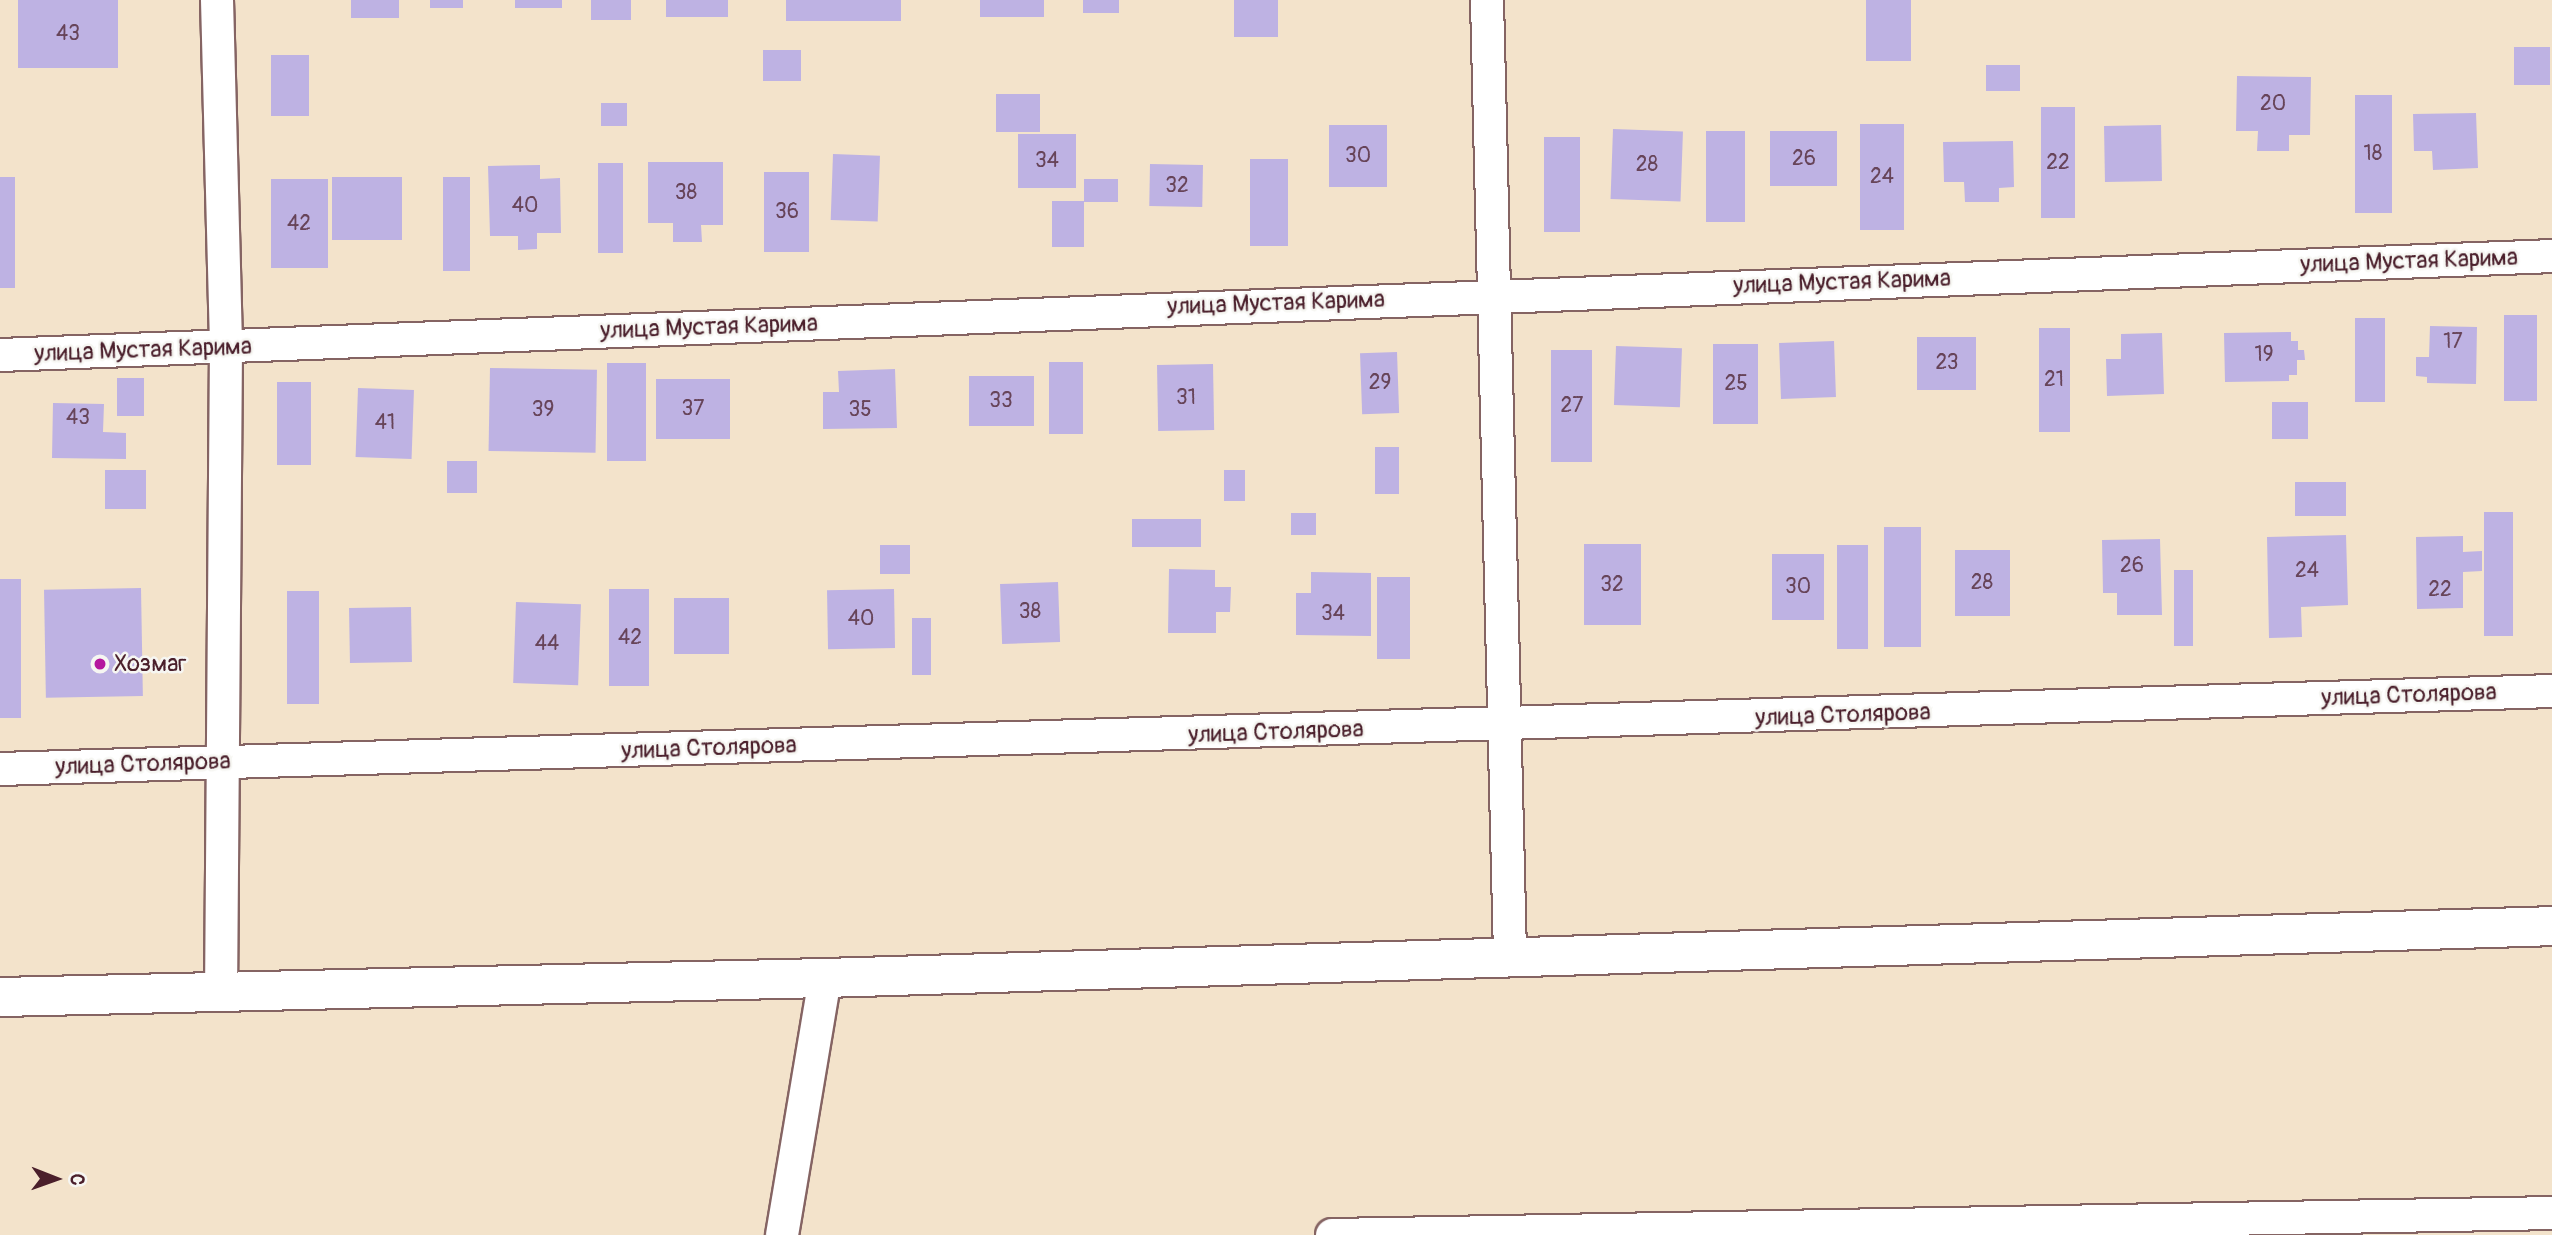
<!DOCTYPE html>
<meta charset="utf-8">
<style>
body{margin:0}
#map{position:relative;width:2552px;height:1235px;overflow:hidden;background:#f3e3cb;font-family:Pangolin,sans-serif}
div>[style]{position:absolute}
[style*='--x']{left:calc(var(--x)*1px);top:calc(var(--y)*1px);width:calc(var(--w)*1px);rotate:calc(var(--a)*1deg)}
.building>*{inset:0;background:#beb2e3;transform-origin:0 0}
.roads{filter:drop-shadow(2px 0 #856463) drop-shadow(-2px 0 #856463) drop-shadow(0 2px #856463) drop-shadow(0 -2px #856463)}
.street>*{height:32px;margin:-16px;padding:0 16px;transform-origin:16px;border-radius:16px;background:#fff}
.secondary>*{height:38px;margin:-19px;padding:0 19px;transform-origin:19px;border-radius:19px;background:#fff}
.dots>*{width:19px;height:19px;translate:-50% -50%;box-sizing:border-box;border:4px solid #f6f6f2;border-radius:50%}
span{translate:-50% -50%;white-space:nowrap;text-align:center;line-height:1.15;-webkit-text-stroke:5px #f6f6f2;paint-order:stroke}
.number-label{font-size:21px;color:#674459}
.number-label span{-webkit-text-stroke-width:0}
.street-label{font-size:24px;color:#4a1f2b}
.poi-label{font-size:24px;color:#4a1f2b}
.left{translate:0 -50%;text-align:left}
.north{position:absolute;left:21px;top:1144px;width:70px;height:70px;-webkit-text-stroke:5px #f6f6f2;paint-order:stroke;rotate:91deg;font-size:19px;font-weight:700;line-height:28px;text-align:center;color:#4a1f2b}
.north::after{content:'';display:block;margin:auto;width:24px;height:32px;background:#4a1f2b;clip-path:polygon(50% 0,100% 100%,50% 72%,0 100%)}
</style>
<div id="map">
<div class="building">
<div style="left:18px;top:0;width:100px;height:68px"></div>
<div style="left:351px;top:0;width:48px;height:18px"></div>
<div style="left:430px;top:0;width:33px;height:8px"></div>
<div style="left:515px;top:0;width:47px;height:8px"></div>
<div style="left:591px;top:0;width:40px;height:20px"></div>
<div style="left:666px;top:0;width:62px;height:17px"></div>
<div style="left:786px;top:0;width:115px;height:21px"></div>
<div style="left:980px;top:0;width:64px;height:17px"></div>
<div style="left:1083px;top:0;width:36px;height:13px"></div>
<div style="left:1234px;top:0;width:44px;height:37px"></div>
<div style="left:1866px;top:0;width:45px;height:61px"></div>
<div style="left:2514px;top:47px;width:36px;height:38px"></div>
<div style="left:763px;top:50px;width:38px;height:31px"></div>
<div style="left:271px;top:55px;width:38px;height:61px"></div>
<div style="left:1986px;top:65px;width:34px;height:26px"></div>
<div style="clip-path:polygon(2237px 76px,2311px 77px,2310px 135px,2289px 135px,2289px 151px,2257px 151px,2258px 131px,2236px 131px)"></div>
<div style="left:996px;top:94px;width:44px;height:38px"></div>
<div style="left:2355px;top:95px;width:37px;height:118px"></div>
<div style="left:601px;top:103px;width:26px;height:23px"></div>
<div style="left:2041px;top:107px;width:34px;height:111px"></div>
<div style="clip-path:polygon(2476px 113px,2478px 168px,2433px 170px,2432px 151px,2414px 151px,2413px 114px)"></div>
<div style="left:1860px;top:124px;width:44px;height:106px"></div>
<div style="left:1329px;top:125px;width:58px;height:62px"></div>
<div style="left:2161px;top:125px;width:56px;height:57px;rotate:89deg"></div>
<div style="left:1613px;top:129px;width:70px;height:70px;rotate:2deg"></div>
<div style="left:1706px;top:131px;width:39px;height:91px"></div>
<div style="left:1770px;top:131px;width:67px;height:55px"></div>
<div style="left:1018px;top:134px;width:58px;height:54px"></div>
<div style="left:1544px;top:137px;width:36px;height:95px"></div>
<div style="clip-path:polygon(2013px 141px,2014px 187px,1999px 188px,1999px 202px,1965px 202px,1964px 182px,1944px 182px,1943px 142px)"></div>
<div style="left:833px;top:154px;width:47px;height:66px;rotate:2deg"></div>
<div style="left:1250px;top:159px;width:38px;height:87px"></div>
<div style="clip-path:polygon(648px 162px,723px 162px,723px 225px,701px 225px,702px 242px,673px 242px,673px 223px,648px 223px)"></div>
<div style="left:598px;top:163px;width:25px;height:90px"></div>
<div style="left:1150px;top:164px;width:53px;height:42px;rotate:1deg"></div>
<div style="clip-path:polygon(540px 165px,540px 179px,560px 178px,561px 233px,537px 233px,537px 249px,518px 250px,518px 236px,490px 236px,488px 166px)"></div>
<div style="left:764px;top:172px;width:45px;height:80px"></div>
<div style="left:0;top:177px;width:15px;height:111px"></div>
<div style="left:332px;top:177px;width:70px;height:63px"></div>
<div style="left:443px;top:177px;width:27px;height:94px"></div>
<div style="left:271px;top:179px;width:57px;height:89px"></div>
<div style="left:1084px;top:179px;width:34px;height:23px"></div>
<div style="left:1052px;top:201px;width:32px;height:46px"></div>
<div style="left:2504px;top:315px;width:33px;height:86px"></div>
<div style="left:2355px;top:318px;width:30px;height:84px"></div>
<div style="clip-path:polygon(2430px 326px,2477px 327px,2476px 384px,2427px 383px,2427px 377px,2416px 376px,2416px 357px,2429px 357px)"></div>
<div style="left:2039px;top:328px;width:31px;height:104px"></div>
<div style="clip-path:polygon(2291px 332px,2291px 341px,2298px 341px,2298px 350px,2304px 350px,2305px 360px,2297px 360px,2297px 375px,2289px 375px,2289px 381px,2225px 382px,2224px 333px)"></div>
<div style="clip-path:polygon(2162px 333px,2164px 394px,2107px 396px,2106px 359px,2121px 359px,2121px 334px)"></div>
<div style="left:1917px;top:337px;width:59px;height:53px"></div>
<div style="left:1834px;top:341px;width:56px;height:55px;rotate:88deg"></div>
<div style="left:1713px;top:344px;width:45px;height:80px"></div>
<div style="left:1616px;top:346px;width:66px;height:59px;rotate:2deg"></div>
<div style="left:1551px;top:350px;width:41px;height:112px"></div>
<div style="left:1397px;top:352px;width:61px;height:37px;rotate:88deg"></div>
<div style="left:1049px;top:362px;width:34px;height:72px"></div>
<div style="left:607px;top:363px;width:39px;height:98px"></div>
<div style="left:1213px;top:364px;width:66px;height:56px;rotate:89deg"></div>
<div style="left:490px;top:368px;width:107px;height:83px;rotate:1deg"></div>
<div style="clip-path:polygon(895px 369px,897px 428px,823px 429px,823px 392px,839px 392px,838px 371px)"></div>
<div style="left:969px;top:376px;width:65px;height:50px"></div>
<div style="left:117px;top:378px;width:27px;height:38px"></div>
<div style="left:656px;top:379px;width:74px;height:60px"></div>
<div style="left:277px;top:382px;width:34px;height:83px"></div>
<div style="left:358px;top:388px;width:56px;height:69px;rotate:2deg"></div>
<div style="left:2272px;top:402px;width:36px;height:37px"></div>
<div style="clip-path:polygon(53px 403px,104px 404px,103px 432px,126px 433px,126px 459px,52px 458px)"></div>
<div style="left:1399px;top:447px;width:47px;height:24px;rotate:90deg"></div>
<div style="left:447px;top:461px;width:30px;height:32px"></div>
<div style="left:105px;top:470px;width:41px;height:39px"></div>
<div style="left:1224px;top:470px;width:21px;height:31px"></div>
<div style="left:2295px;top:482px;width:51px;height:34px"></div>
<div style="left:2484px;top:512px;width:29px;height:124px"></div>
<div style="left:1291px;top:513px;width:25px;height:22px"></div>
<div style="left:1132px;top:519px;width:69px;height:28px"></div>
<div style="left:1884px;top:527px;width:37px;height:120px"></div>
<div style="clip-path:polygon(2346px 535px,2348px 605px,2301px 607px,2302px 637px,2269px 638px,2267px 537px)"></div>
<div style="clip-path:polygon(2463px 536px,2463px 552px,2482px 551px,2482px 571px,2463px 572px,2463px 608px,2417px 609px,2416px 537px)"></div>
<div style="clip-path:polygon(2160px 539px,2162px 615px,2117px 615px,2117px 593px,2103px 593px,2102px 540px)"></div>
<div style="left:1641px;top:544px;width:81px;height:57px;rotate:90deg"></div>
<div style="left:880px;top:545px;width:30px;height:29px"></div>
<div style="left:1837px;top:545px;width:31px;height:104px"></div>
<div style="left:1955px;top:550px;width:55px;height:66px"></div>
<div style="left:1772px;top:554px;width:52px;height:66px"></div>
<div style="clip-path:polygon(1169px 569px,1215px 570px,1215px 587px,1231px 587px,1230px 612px,1216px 612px,1216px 633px,1168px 633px)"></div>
<div style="left:2174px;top:570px;width:19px;height:76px"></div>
<div style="clip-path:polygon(1311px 572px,1371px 573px,1371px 636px,1296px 635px,1296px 593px,1311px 593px)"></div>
<div style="left:1377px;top:577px;width:33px;height:82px"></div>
<div style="left:0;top:579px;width:21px;height:139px"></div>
<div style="left:1058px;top:582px;width:60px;height:58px;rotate:88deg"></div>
<div style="left:141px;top:588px;width:108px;height:97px;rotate:89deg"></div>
<div style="left:609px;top:589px;width:40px;height:97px"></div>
<div style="left:894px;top:589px;width:59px;height:67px;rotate:89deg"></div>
<div style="left:287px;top:591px;width:32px;height:113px"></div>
<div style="left:674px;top:598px;width:55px;height:56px"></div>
<div style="left:516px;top:602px;width:65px;height:81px;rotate:2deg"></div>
<div style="left:411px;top:607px;width:55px;height:62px;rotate:89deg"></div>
<div style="left:912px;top:618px;width:19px;height:57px"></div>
</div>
<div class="roads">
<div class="street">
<div style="--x:217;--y:0;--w:347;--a:88.5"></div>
<div style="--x:226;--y:347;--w:645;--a:90.44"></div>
<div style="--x:1487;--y:0;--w:958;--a:88.62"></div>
<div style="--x:0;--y:355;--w:2554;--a:-2.22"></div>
<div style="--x:0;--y:769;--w:2553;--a:-1.75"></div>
<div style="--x:782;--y:1235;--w:261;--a:-80.5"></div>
<div style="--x:1332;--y:1235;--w:1220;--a:-1.03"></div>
</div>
<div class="secondary">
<div style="--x:0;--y:997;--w:825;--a:-1.32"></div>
<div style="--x:825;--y:978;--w:1728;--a:-1.72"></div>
</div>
</div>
<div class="dots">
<div style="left:100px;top:664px;background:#b5179e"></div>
</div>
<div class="number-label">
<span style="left:68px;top:34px">43</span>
<span style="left:2273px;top:104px">20</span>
<span style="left:2373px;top:154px">18</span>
<span style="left:1358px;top:156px">30</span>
<span style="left:1804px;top:159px">26</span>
<span style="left:1047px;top:161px">34</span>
<span style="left:2058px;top:163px">22</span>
<span style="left:1647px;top:165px">28</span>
<span style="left:1882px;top:177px">24</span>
<span style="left:1177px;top:186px">32</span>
<span style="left:686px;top:193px">38</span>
<span style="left:525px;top:206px">40</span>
<span style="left:787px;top:212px">36</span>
<span style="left:299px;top:224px">42</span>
<span style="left:2453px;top:342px">17</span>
<span style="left:2264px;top:355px">19</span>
<span style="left:1947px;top:363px">23</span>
<span style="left:2054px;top:380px">21</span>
<span style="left:1380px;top:383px">29</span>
<span style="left:1736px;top:384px">25</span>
<span style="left:1186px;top:398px">31</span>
<span style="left:1001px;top:401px">33</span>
<span style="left:1572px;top:406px">27</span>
<span style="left:693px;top:409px">37</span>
<span style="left:543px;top:410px">39</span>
<span style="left:860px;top:410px">35</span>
<span style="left:78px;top:418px">43</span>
<span style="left:385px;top:423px">41</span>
<span style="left:2132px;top:566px">26</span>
<span style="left:2307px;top:571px">24</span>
<span style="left:1982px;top:583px">28</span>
<span style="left:1612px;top:585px">32</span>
<span style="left:1798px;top:587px">30</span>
<span style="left:2440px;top:590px">22</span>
<span style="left:1030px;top:612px">38</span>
<span style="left:1333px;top:614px">34</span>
<span style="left:861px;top:619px">40</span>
<span style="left:630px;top:638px">42</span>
<span style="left:547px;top:644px">44</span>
</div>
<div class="street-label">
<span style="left:2409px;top:261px;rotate:-2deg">улица Мустая Карима</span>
<span style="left:1842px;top:282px;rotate:-2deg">улица Мустая Карима</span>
<span style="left:1276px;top:303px;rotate:-2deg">улица Мустая Карима</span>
<span style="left:709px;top:327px;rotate:-2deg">улица Мустая Карима</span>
<span style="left:143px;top:350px;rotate:-2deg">улица Мустая Карима</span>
<span style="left:2409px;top:695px;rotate:-2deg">улица Столярова</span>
<span style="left:1843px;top:715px;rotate:-2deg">улица Столярова</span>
<span style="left:1276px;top:732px;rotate:-2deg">улица Столярова</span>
<span style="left:709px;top:748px;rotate:-2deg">улица Столярова</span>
<span style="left:143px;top:764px;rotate:-2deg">улица Столярова</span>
</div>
<div class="poi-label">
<span class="left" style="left:114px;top:664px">Хозмаг</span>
</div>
<div class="north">С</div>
</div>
